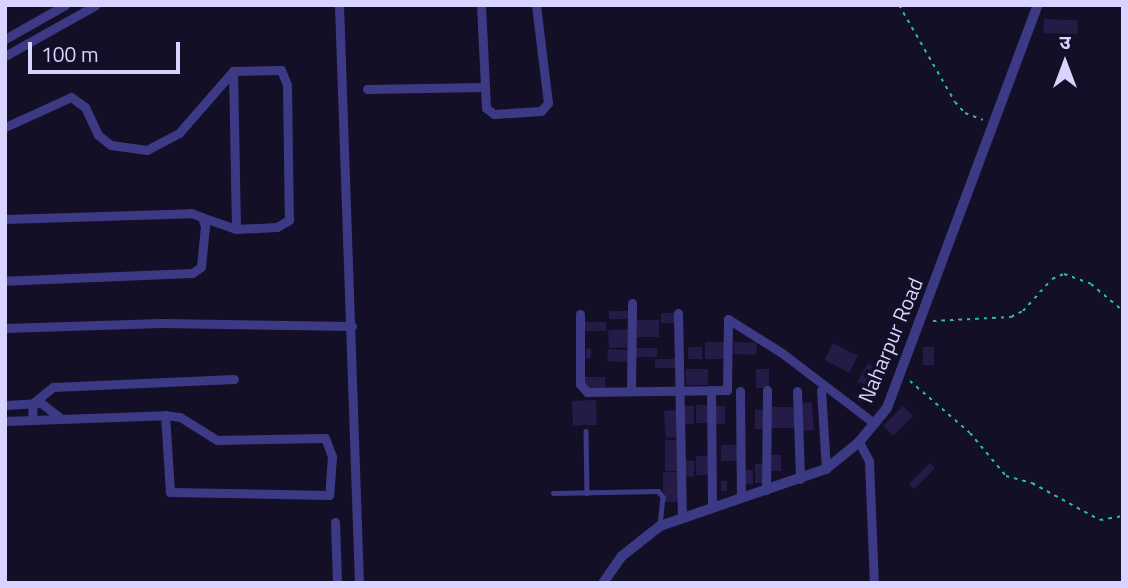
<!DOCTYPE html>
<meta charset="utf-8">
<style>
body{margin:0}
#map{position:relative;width:1128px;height:588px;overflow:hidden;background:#130f26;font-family:"Titillium Web","Noto Sans Devanagari",sans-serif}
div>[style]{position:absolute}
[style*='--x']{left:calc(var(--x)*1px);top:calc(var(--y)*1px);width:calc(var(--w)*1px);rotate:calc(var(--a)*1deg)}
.building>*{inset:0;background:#241b47;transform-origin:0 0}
.path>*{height:2px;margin-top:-1px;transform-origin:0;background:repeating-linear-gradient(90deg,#2fb8b0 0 3.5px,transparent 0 8.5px)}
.service>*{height:4.5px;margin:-2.25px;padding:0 2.25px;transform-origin:2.25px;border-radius:2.25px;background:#3d3a85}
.minor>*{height:9px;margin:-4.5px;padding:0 4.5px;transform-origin:4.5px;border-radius:4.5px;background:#3d3a85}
.tertiary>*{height:10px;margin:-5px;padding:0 5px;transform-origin:5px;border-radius:5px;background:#3d3a85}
span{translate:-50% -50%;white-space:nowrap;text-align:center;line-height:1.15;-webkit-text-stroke:7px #130f26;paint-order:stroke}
.street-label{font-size:21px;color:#d9d4ff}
.frame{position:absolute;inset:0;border:7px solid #d9d4ff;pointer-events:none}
.north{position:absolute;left:1030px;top:28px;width:70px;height:70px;-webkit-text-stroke:5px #130f26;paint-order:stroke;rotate:0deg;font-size:19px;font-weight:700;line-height:28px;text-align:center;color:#d9d4ff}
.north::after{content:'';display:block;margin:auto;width:24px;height:32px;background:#d9d4ff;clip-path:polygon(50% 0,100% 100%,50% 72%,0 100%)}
.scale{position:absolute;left:28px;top:42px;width:152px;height:32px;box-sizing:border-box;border:4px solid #d9d4ff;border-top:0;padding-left:9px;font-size:21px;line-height:24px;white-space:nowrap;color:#d9d4ff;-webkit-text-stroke:5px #130f26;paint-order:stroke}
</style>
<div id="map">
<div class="building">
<div style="left:1044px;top:19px;width:34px;height:14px;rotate:2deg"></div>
<div style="left:609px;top:311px;width:21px;height:8px"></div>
<div style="left:661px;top:313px;width:14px;height:10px"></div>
<div style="left:637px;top:320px;width:22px;height:17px"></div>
<div style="left:584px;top:322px;width:22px;height:9px"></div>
<div style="left:630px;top:329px;width:18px;height:22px;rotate:87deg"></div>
<div style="left:705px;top:342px;width:20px;height:17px"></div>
<div style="left:734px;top:342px;width:23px;height:12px;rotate:2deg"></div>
<div style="left:833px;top:343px;width:28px;height:19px;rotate:27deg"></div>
<div style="left:688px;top:347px;width:14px;height:12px"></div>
<div style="left:923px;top:347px;width:11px;height:18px"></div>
<div style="clip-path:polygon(591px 348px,591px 358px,586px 359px,586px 349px)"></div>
<div style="left:635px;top:348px;width:22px;height:9px"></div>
<div style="left:608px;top:349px;width:21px;height:12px;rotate:3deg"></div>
<div style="left:655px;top:359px;width:22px;height:9px"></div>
<div style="left:868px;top:363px;width:14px;height:21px;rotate:30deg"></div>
<div style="left:686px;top:369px;width:22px;height:16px"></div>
<div style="left:756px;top:369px;width:13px;height:19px"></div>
<div style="left:585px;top:377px;width:20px;height:11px"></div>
<div style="left:596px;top:400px;width:25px;height:24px;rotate:88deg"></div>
<div style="left:812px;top:402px;width:28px;height:13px;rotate:86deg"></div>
<div style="left:696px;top:405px;width:12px;height:18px"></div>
<div style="left:682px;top:406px;width:12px;height:18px"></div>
<div style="left:713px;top:406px;width:12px;height:18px"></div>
<div style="left:903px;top:406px;width:14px;height:28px;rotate:45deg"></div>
<div style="left:770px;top:407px;width:25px;height:21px"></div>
<div style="left:678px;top:410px;width:27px;height:14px;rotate:86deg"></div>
<div style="left:755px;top:410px;width:11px;height:19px"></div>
<div style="left:665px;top:440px;width:14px;height:31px"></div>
<div style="left:721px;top:445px;width:16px;height:16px"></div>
<div style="left:771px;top:455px;width:10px;height:16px"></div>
<div style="left:696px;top:456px;width:14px;height:19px"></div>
<div style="left:683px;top:460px;width:12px;height:16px;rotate:5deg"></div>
<div style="left:930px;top:463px;width:7px;height:30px;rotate:45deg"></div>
<div style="left:755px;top:464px;width:8px;height:19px"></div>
<div style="left:743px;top:470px;width:10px;height:14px"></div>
<div style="left:663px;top:472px;width:15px;height:30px"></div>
<div style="left:721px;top:481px;width:6px;height:10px"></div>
</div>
<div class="path">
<div style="--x:899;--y:5;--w:112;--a:60"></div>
<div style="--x:955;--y:102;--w:15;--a:48"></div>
<div style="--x:965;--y:113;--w:19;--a:21"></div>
<div style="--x:933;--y:321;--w:78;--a:-2.9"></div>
<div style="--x:1011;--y:317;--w:13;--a:-27"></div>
<div style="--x:1023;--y:311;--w:43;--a:-47.8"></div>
<div style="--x:1052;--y:279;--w:13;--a:-23"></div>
<div style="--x:1064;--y:274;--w:29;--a:20"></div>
<div style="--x:1091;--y:284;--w:42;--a:40.2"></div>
<div style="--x:910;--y:381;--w:79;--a:40.9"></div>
<div style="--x:970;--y:433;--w:56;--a:50.1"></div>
<div style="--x:1006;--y:476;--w:27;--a:15"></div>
<div style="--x:1032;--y:483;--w:77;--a:28.6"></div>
<div style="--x:1100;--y:520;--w:23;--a:-10"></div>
</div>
<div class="service">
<div style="--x:586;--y:431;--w:62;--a:89.1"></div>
<div style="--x:553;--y:493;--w:105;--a:-1.1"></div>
<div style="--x:658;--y:491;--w:8;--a:50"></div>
<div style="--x:663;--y:497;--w:29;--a:96"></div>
</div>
<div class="minor">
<div style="--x:339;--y:5;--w:578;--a:88.02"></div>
<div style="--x:481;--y:5;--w:103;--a:87.2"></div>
<div style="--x:486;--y:108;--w:10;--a:37"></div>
<div style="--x:494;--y:114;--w:47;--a:-3.7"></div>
<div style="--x:541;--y:111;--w:11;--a:-49"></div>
<div style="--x:548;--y:103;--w:99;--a:-97"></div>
<div style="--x:5;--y:39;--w:69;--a:-29.5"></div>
<div style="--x:5;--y:56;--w:104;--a:-29.3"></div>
<div style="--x:233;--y:71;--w:158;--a:88.9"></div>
<div style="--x:367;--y:89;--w:117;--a:-1"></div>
<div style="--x:5;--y:127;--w:72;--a:-24.4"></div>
<div style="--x:71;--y:97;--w:17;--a:36"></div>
<div style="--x:85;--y:107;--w:31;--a:65"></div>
<div style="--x:98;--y:135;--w:16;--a:38"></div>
<div style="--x:111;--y:145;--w:36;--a:8"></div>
<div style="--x:147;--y:150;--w:36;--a:-28"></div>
<div style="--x:179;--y:133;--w:82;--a:-48.9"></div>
<div style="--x:233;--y:71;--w:48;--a:-1.2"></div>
<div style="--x:281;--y:70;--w:16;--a:68"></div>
<div style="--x:287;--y:85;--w:135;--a:89.2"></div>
<div style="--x:289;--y:220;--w:14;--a:150"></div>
<div style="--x:277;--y:227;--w:41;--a:177.2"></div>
<div style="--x:236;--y:229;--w:36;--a:-161"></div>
<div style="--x:5;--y:219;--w:186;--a:-1.8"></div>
<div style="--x:191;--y:213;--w:12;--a:20"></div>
<div style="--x:202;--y:217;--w:9;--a:72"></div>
<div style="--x:205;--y:226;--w:41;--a:95.6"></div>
<div style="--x:201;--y:267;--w:11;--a:146"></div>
<div style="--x:192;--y:273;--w:187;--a:177.6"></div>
<div style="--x:678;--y:313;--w:201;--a:88.9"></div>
<div style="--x:580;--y:314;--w:70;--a:90"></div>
<div style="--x:580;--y:384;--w:11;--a:49"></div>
<div style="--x:587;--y:392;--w:140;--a:-0.8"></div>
<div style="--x:727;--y:390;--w:71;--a:-89.2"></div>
<div style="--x:728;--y:319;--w:64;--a:32.2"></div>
<div style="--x:782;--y:353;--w:116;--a:37.3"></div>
<div style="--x:5;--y:328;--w:156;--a:-1.8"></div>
<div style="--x:161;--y:323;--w:191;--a:0.9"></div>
<div style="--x:711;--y:390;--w:115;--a:89.5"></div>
<div style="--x:821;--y:390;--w:79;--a:86.4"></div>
<div style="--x:631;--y:391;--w:88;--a:-89.3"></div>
<div style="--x:740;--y:391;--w:106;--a:89.5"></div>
<div style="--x:797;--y:391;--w:88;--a:88"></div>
<div style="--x:5;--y:405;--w:36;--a:-3"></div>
<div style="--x:41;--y:403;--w:23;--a:38"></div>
<div style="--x:32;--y:420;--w:17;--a:-87"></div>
<div style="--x:33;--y:403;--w:26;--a:-39"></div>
<div style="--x:53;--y:387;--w:181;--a:-2.5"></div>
<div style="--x:5;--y:421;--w:160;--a:-2.1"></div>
<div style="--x:165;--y:415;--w:15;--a:8"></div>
<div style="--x:180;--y:417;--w:44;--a:31.9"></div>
<div style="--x:217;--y:440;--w:108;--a:-1.1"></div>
<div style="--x:325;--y:438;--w:19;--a:69"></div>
<div style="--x:332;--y:456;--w:39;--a:94"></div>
<div style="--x:329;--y:495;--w:159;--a:-178.9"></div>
<div style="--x:170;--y:492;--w:77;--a:-93.7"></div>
<div style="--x:859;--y:442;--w:21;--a:62"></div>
<div style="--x:869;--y:461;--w:122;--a:87.7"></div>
<div style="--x:766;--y:490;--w:100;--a:-89.4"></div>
<div style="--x:335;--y:522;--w:61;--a:88.1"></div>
</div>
<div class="tertiary">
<div style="--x:603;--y:583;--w:33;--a:-55"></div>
<div style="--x:622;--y:556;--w:48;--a:-38.3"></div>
<div style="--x:660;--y:526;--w:176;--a:-19"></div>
<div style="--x:826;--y:469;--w:43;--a:-39.3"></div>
<div style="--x:859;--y:442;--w:44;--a:-50.5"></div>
<div style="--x:887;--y:408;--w:430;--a:-69.5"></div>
</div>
<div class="street-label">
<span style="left:890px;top:340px;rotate:-67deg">Naharpur Road</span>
</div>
<div class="frame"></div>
<div class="north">उ</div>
<div class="scale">100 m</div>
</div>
